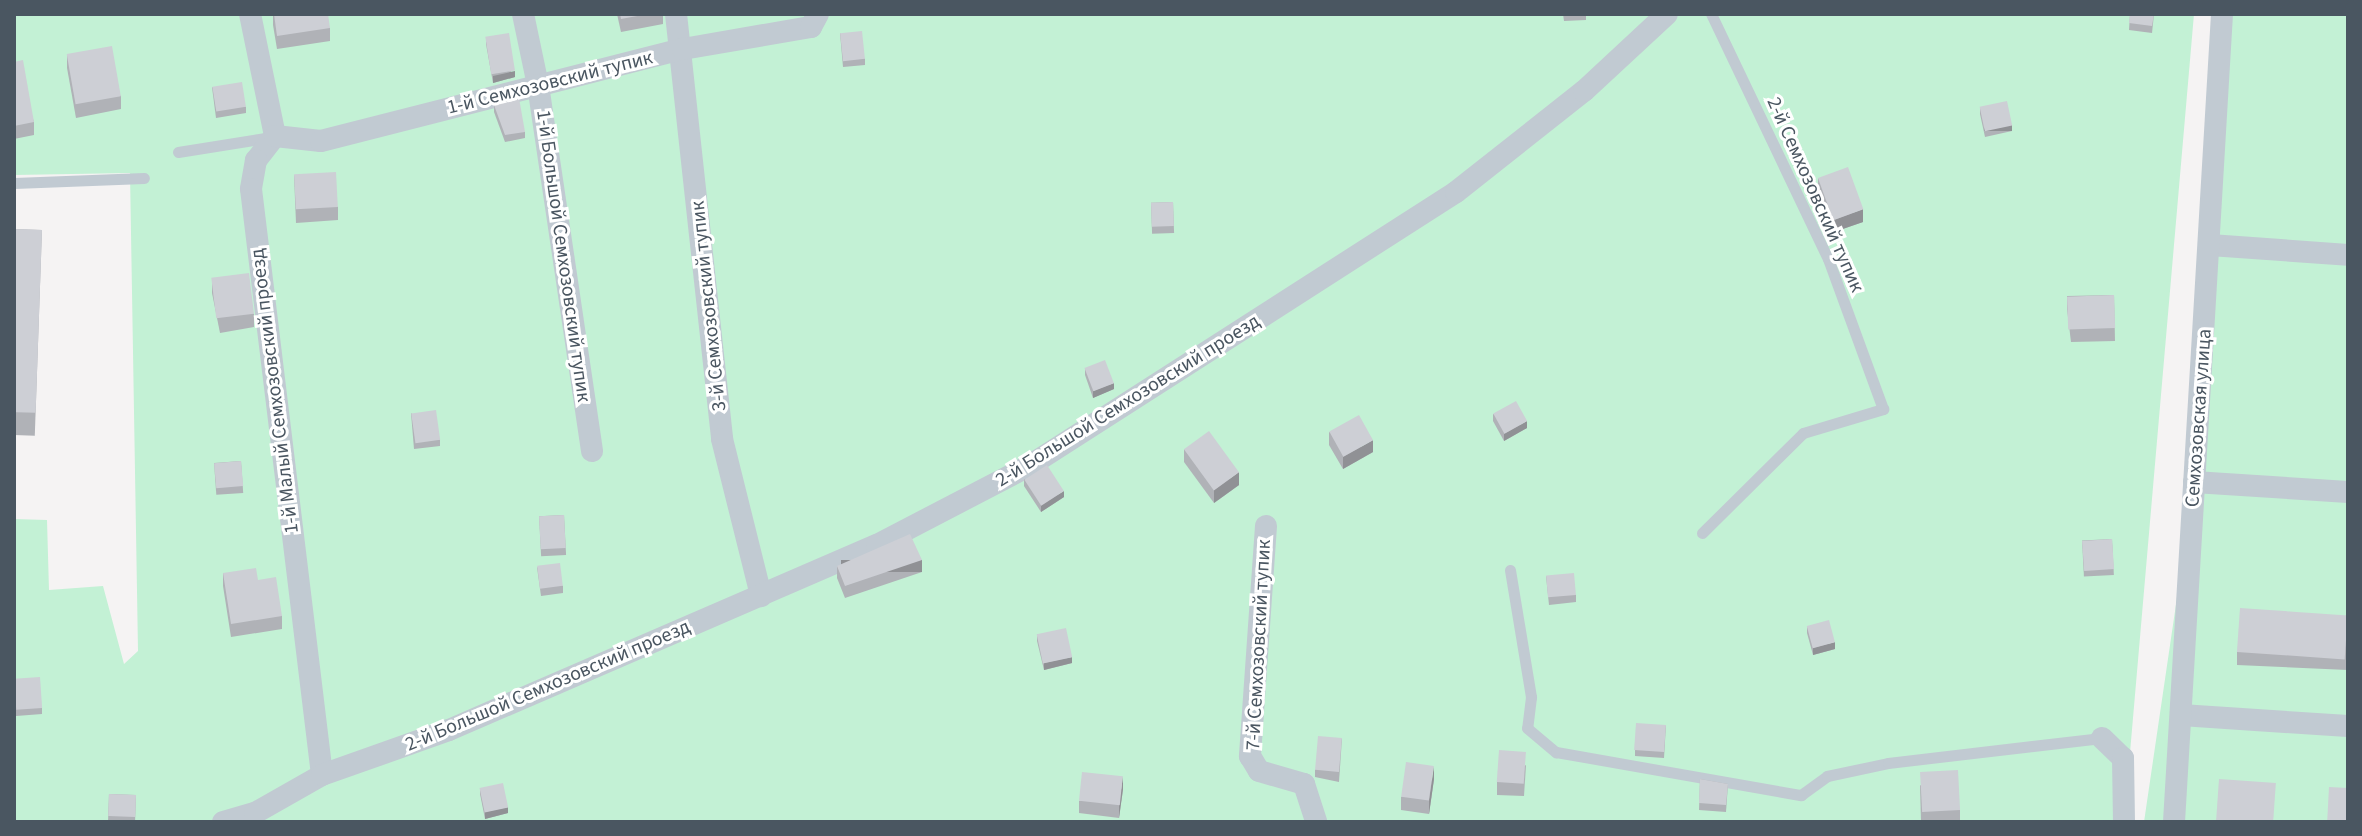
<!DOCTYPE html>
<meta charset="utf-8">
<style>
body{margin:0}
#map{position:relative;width:2362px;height:836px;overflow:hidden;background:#f5f3f3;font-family:"Source Sans 3",sans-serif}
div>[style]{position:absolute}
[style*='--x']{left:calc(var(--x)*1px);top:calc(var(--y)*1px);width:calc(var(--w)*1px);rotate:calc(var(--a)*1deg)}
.green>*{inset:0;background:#c3f1d5}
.service>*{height:11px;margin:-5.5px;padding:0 5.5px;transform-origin:5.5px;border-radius:5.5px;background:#c1cad2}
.minor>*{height:22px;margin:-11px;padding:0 11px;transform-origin:11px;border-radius:11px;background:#c1cad2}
.wall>*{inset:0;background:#b0b2b7;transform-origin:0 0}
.shaded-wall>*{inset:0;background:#909195;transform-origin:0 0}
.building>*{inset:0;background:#cdcfd5;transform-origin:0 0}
span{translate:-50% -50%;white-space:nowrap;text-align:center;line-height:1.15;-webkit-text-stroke:6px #fff;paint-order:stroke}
.street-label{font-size:20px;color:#4a5661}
.frame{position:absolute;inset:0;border:16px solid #4a5661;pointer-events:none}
</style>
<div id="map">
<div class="green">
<div style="clip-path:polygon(14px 14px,2194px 14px,2124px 822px,14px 822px,14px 519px,47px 520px,49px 590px,103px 586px,124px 664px,138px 651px,130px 173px,14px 175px)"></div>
<div style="clip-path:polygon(2222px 14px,2348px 14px,2348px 822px,2144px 822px,2194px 482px)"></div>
</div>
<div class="service">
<div style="--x:178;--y:152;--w:95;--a:-9.1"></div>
<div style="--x:14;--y:183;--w:130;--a:-2.2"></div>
<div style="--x:1702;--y:533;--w:142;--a:-44.7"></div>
<div style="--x:1803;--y:433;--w:84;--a:-16.7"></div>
<div style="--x:1883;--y:409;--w:160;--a:-110.1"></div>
<div style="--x:1828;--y:259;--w:272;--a:-115.5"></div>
<div style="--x:1510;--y:570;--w:129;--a:80.6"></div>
<div style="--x:1531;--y:697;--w:31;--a:97"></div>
<div style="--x:1527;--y:728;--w:38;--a:40"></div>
<div style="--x:1556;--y:752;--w:249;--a:10"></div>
<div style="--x:1801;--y:795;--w:32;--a:-36"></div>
<div style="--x:1827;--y:776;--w:62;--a:-12"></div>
<div style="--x:1888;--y:763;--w:215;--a:-6.7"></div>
</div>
<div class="minor">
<div style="--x:250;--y:14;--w:125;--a:78.4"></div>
<div style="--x:275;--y:136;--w:31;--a:128"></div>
<div style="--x:256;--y:160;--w:29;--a:100"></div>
<div style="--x:251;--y:189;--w:590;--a:83.09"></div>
<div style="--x:523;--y:14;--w:73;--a:78.1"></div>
<div style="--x:538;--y:85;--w:370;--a:81.6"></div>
<div style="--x:676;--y:14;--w:427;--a:83.8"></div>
<div style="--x:722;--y:439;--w:162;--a:76"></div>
<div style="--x:275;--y:136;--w:46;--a:6.2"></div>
<div style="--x:321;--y:141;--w:374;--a:-14.3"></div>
<div style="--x:683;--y:49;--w:130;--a:-9.8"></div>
<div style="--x:811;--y:27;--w:15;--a:-62"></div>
<div style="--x:2210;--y:245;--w:138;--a:4.1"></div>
<div style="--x:2194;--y:482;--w:154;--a:3.7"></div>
<div style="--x:1266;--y:526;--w:231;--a:94"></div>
<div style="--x:1250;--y:756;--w:17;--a:59"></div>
<div style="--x:1259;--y:771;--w:47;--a:16.1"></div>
<div style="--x:1304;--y:784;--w:40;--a:72"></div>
<div style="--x:2181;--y:715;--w:167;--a:3.8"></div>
<div style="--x:2102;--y:738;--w:29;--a:44"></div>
<div style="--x:2123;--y:758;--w:64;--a:89.1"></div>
<div style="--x:223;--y:822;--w:33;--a:-16"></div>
<div style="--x:255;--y:813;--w:77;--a:-29.6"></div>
<div style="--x:322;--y:775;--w:135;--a:-19.5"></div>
<div style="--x:449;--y:730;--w:466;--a:-23.4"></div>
<div style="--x:877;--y:545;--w:171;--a:-27.5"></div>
<div style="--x:1029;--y:466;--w:507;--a:-32.69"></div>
<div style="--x:1456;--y:192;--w:163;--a:-38.3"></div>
<div style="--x:1584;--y:91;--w:113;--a:-42.9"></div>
<div style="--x:2174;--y:822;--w:809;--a:-86.6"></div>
</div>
<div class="wall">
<div style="clip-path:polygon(273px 14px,330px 28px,330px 41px,277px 49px,273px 25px)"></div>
<div style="clip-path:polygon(617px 14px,663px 14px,663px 24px,621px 32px)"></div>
<div style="clip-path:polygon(1563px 14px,1586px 14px,1586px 20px,1564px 21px)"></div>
<div style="clip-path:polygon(2130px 14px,2154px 14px,2152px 33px,2129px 30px)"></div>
<div style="clip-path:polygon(840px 33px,865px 59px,865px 65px,843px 67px)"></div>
<div style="clip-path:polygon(486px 38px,515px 77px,493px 83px,486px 44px)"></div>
<div style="clip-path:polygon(67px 55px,121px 96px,121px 109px,76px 118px,67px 68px)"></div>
<div style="clip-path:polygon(14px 62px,34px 122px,34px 135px,14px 139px)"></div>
<div style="clip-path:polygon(212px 87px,246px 107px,246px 113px,216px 118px)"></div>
<div style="clip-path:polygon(494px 105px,525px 132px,525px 138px,505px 142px,494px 112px)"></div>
<div style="clip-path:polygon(1980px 107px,2012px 131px,1985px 137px,1980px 114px)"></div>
<div style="clip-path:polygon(294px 175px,338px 207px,338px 220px,296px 223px)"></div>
<div style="clip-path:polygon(1818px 178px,1863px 222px,1834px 232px,1818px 191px)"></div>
<div style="left:1173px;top:202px;width:31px;height:22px;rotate:88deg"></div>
<div style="left:14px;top:229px;width:28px;height:206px;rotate:2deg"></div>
<div style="clip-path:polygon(212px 280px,254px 314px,254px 327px,220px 333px,212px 293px)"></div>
<div style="clip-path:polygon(2114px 295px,2115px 341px,2071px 342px,2067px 309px,2067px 296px)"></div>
<div style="clip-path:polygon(1085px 368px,1114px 389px,1093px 398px,1085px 375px)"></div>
<div style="clip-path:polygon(411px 413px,440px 440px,440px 446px,414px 449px)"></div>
<div style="clip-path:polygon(1493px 414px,1527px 428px,1504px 441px,1493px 421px)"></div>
<div style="clip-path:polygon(1329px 432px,1373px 452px,1343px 469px,1329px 445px)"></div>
<div style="clip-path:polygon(1184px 449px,1239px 485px,1214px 503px,1184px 462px)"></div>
<div style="left:241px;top:461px;width:32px;height:27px;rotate:86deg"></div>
<div style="clip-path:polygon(1024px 479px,1064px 497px,1041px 512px,1024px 486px)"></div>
<div style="left:564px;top:515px;width:40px;height:25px;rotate:87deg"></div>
<div style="left:2112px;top:539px;width:36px;height:30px;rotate:87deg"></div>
<div style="clip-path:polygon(837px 566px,922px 572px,845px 598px,837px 578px)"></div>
<div style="clip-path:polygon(537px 567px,563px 586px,563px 593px,541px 596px)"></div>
<div style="clip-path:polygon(223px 573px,258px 580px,282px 616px,282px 629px,231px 637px,223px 586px)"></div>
<div style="clip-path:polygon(1546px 576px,1576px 595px,1576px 602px,1549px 605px)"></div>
<div style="clip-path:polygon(2348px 615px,2348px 670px,2237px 665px,2237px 652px)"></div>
<div style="clip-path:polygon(1807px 627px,1835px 649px,1813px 655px,1807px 633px)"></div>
<div style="clip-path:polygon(1037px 634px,1072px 663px,1044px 670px,1037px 641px)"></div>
<div style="clip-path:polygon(14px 688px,42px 708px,42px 714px,16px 716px)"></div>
<div style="clip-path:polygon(1666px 725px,1664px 758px,1635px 756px,1635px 750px)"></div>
<div style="clip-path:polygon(1342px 738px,1339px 782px,1315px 777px,1315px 770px)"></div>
<div style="clip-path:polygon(1526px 765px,1524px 796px,1497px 795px,1497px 782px)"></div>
<div style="clip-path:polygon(1434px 779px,1429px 814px,1401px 810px,1401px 797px)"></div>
<div style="clip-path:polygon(1700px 779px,1728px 784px,1726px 812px,1699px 810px)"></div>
<div style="clip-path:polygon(1920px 785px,1960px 810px,1960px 822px,1921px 822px)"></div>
<div style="clip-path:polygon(480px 788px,508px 813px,485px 819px,480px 794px)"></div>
<div style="clip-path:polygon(1123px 789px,1119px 818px,1079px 813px,1079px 801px)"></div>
<div style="left:109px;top:794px;width:27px;height:28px;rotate:2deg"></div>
</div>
<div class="shaded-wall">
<div style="clip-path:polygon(515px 71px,515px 77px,493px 83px,493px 76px)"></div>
<div style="left:2012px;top:125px;width:6px;height:28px;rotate:90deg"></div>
<div style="clip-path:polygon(1863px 209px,1863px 222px,1834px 232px,1834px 220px)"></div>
<div style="clip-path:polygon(1114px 383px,1114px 389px,1093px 398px,1093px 391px)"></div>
<div style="clip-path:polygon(1527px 421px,1527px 428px,1504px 441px,1504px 434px)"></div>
<div style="clip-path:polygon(1373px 440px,1373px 452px,1343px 469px,1343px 457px)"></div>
<div style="clip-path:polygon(1239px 472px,1239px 485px,1214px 503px,1214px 490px)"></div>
<div style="clip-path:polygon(1064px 491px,1064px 497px,1041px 512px,1041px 505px)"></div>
<div style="left:922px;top:560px;width:12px;height:81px;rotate:90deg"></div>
<div style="clip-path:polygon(1835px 642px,1835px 649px,1813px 655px,1813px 648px)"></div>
<div style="clip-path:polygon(1072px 657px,1072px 663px,1044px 670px,1044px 663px)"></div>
<div style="clip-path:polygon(1434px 766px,1434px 779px,1429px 814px,1429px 801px)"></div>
<div style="clip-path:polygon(1123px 776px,1123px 789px,1119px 818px,1119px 805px)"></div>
<div style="clip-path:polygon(508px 807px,508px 813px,485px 819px,485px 812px)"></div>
</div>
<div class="building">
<div style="clip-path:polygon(274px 14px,328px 14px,330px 28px,277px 36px)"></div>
<div style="clip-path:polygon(620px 14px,648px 14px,621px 19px)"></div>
<div style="clip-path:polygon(2130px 14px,2154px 14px,2152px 26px,2129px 23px)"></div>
<div style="left:862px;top:31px;width:28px;height:22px;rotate:84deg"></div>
<div style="left:509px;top:33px;width:38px;height:24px;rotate:81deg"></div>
<div style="left:112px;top:46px;width:51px;height:46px;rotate:80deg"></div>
<div style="clip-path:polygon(23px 60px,34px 122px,14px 126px,14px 62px)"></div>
<div style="left:242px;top:82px;width:25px;height:30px;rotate:81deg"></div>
<div style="clip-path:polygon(519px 98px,525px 132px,505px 135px,494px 105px)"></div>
<div style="left:2007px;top:101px;width:25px;height:28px;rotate:78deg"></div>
<div style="left:1848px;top:167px;width:45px;height:32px;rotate:70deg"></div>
<div style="left:336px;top:172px;width:35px;height:42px;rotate:87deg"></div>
<div style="left:1173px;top:202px;width:24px;height:22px;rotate:88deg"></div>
<div style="left:14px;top:229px;width:28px;height:183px;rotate:2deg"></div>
<div style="left:249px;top:273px;width:41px;height:38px;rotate:83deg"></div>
<div style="left:2114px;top:295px;width:33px;height:47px;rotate:88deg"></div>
<div style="left:1105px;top:360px;width:25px;height:22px;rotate:69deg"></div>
<div style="left:1516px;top:401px;width:23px;height:26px;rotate:61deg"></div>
<div style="left:436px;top:410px;width:30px;height:25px;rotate:82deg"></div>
<div style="left:1359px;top:415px;width:29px;height:34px;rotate:61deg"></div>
<div style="left:1209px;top:431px;width:51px;height:31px;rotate:54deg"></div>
<div style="left:241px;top:461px;width:25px;height:27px;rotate:85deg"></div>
<div style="left:1047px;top:465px;width:31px;height:27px;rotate:57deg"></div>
<div style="left:564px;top:515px;width:33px;height:25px;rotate:87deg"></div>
<div style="clip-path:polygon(910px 534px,922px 560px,845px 586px,837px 566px)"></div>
<div style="left:2112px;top:539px;width:30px;height:30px;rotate:86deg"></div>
<div style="left:560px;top:563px;width:23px;height:23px;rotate:83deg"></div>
<div style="clip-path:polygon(256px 568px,258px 580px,276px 577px,282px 616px,231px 624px,223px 573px)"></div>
<div style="left:1574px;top:573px;width:22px;height:28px;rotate:85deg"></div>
<div style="left:2240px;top:608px;width:108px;height:44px;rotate:4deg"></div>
<div style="left:1829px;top:620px;width:23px;height:23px;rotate:75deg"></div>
<div style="left:1066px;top:628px;width:30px;height:30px;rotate:78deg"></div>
<div style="left:40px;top:677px;width:31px;height:26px;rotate:86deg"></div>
<div style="left:1636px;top:723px;width:30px;height:27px;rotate:4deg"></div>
<div style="left:1318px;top:736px;width:24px;height:34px;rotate:5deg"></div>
<div style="left:1499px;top:750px;width:27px;height:32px;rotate:4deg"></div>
<div style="left:1406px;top:762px;width:28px;height:35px;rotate:8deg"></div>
<div style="left:1958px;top:770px;width:40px;height:38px;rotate:87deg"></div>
<div style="left:1082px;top:772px;width:41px;height:29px;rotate:6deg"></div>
<div style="clip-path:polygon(1700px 779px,1728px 784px,1726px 805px,1699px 803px)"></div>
<div style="left:2219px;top:779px;width:57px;height:43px;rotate:4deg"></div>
<div style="left:503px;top:783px;width:25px;height:24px;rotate:78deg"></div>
<div style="left:2329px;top:787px;width:19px;height:35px;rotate:3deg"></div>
<div style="left:109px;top:794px;width:27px;height:22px;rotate:2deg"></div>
</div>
<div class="street-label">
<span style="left:550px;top:83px;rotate:-14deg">1-й Семхозовский тупик</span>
<span style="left:1815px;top:195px;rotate:66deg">2-й Семхозовский тупик</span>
<span style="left:563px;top:256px;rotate:82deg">1-й Большой Семхозовский тупик</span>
<span style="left:709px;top:306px;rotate:-96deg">3-й Семхозовский тупик</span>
<span style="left:275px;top:391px;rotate:-97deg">1-й Малый Семхозовский проезд</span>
<span style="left:1128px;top:401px;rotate:-32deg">2-й Большой Семхозовский проезд</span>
<span style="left:2199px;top:418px;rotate:-86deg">Семхозовская улица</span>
<span style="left:1259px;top:645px;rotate:-87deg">7-й Семхозовский тупик</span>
<span style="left:548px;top:686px;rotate:-23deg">2-й Большой Семхозовский проезд</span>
</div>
<div class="frame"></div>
</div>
